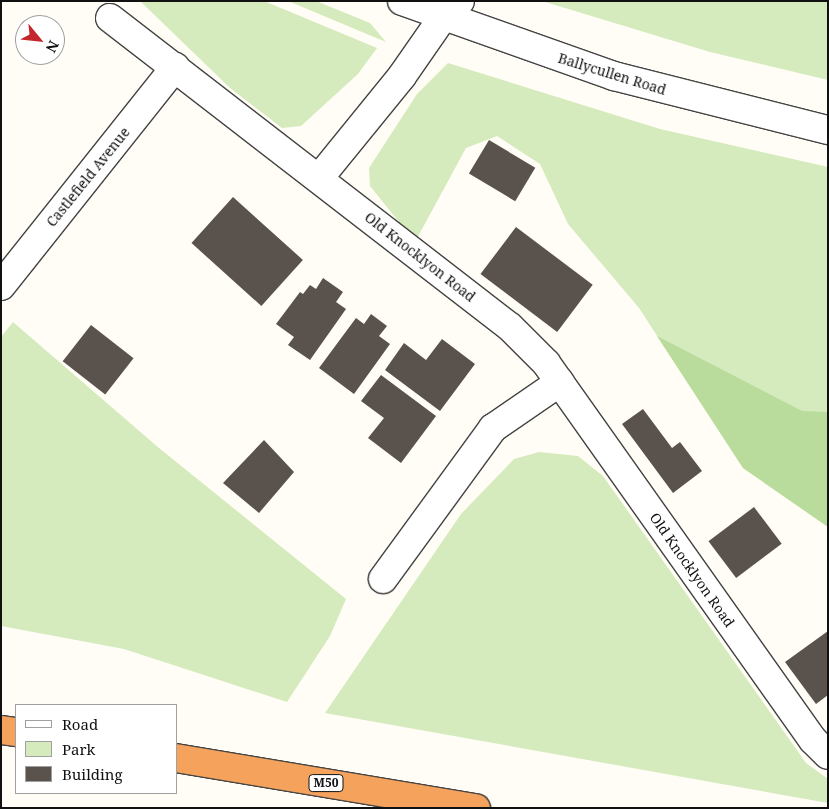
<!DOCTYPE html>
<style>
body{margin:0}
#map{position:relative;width:829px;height:809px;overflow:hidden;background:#fffdf5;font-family:"Noto Serif",serif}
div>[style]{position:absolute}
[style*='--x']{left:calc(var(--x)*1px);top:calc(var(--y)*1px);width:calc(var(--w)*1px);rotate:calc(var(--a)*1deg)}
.green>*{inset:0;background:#d5ebbd}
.forest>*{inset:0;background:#b9dc9c}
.building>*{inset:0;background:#5a524d;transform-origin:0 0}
.roads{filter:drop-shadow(1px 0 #444) drop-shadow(-1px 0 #444) drop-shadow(0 1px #444) drop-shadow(0 -1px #444)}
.minor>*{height:28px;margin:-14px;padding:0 14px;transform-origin:14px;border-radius:14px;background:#fff}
.highway>*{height:28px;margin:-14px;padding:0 14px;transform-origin:14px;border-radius:14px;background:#f5a25d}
span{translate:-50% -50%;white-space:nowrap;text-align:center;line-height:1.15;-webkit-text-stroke:5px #fff;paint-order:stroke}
.shield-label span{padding:1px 4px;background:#fff;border:1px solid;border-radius:4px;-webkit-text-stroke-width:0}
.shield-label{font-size:12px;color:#111;font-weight:700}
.street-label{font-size:14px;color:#111}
.frame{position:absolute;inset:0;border:2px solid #111;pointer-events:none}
.legend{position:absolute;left:15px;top:704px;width:162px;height:90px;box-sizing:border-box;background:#fff;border:1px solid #a0a0a0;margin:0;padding:6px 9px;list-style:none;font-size:15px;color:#111}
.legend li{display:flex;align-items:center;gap:10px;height:25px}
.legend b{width:25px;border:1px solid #a0a0a0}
.north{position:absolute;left:15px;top:15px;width:50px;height:50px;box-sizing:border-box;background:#fff;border:1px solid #a0a0a0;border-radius:50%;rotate:118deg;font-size:14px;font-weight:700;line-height:20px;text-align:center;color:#111}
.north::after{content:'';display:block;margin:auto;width:18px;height:22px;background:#c4262e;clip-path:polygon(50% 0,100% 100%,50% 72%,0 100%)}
</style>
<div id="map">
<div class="green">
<div style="clip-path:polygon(140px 1px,264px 1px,377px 48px,358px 74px,301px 126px,282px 128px,230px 88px)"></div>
<div style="clip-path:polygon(288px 1px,316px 1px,370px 23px,386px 42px)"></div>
<div style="clip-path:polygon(542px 1px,828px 1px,828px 80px,710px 52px)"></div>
<div style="clip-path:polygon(448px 63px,660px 129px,828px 167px,828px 527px,743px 468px,639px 308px,568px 224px,540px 164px,497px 136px,466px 148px,415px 242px,370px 186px,369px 168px,417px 94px)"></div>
<div style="clip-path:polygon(13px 322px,159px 448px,346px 599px,330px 636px,287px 702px,124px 649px,1px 626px,1px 337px)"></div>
<div style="clip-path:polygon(539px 452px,578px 456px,603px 476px,806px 763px,828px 779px,828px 803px,325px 713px,461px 514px,514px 459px)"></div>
</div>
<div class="forest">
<div style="clip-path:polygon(657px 336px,802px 411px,828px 412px,828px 527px,743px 468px)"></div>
</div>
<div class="building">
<div style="left:489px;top:140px;width:54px;height:39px;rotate:31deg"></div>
<div style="left:233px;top:197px;width:94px;height:62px;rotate:42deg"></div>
<div style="left:516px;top:227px;width:96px;height:59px;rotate:37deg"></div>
<div style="clip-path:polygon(323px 278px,343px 292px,336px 302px,346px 309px,310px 360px,288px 345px,294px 337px,276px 324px,300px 292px,303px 294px,310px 285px,316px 289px)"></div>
<div style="clip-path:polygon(371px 314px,387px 326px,379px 336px,390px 344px,354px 394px,319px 368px,356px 318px,364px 324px)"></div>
<div style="left:91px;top:325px;width:54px;height:46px;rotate:38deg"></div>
<div style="clip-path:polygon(442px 339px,475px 364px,440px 411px,385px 370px,404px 343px,426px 360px)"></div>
<div style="clip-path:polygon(381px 375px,436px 416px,401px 463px,368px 438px,384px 418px,361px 401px)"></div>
<div style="clip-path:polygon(643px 409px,672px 448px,680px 442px,702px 471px,673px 493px,622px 424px)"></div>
<div style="clip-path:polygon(264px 440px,294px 472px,259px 513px,223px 483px)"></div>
<div style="left:754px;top:507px;width:46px;height:57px;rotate:53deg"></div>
<div style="clip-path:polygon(828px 631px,828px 695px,816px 704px,785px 662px)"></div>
</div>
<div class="roads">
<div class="minor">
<div style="--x:402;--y:1;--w:225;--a:19.5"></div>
<div style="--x:614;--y:76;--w:221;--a:14.2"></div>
<div style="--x:110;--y:18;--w:505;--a:37.69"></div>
<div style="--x:510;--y:327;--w:51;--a:45"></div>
<div style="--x:546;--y:363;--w:462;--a:54.7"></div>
<div style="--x:813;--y:740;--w:21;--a:45"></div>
<div style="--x:320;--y:177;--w:130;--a:-50.9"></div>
<div style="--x:402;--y:76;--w:72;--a:-55.2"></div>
<div style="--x:443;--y:17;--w:23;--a:-43"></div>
<div style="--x:1;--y:286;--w:280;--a:-51.5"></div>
<div style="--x:383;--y:579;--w:187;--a:-53.9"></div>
<div style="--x:493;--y:428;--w:81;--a:-34.5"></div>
</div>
<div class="highway">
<div style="--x:1;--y:730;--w:15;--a:8"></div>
<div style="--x:176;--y:758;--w:304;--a:9.5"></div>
</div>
</div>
<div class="shield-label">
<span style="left:326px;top:783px">M50</span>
</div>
<div class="street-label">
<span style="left:612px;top:74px;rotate:17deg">Ballycullen Road</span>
<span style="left:88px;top:177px;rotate:-51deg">Castlefield Avenue</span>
<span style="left:420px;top:257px;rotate:38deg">Old Knocklyon Road</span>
<span style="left:692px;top:570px;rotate:55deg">Old Knocklyon Road</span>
</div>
<div class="frame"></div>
<ul class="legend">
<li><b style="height:6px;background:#fff"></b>Road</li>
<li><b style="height:14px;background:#d5ebbd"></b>Park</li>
<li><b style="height:14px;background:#5a524d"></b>Building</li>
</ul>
<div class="north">N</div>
</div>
